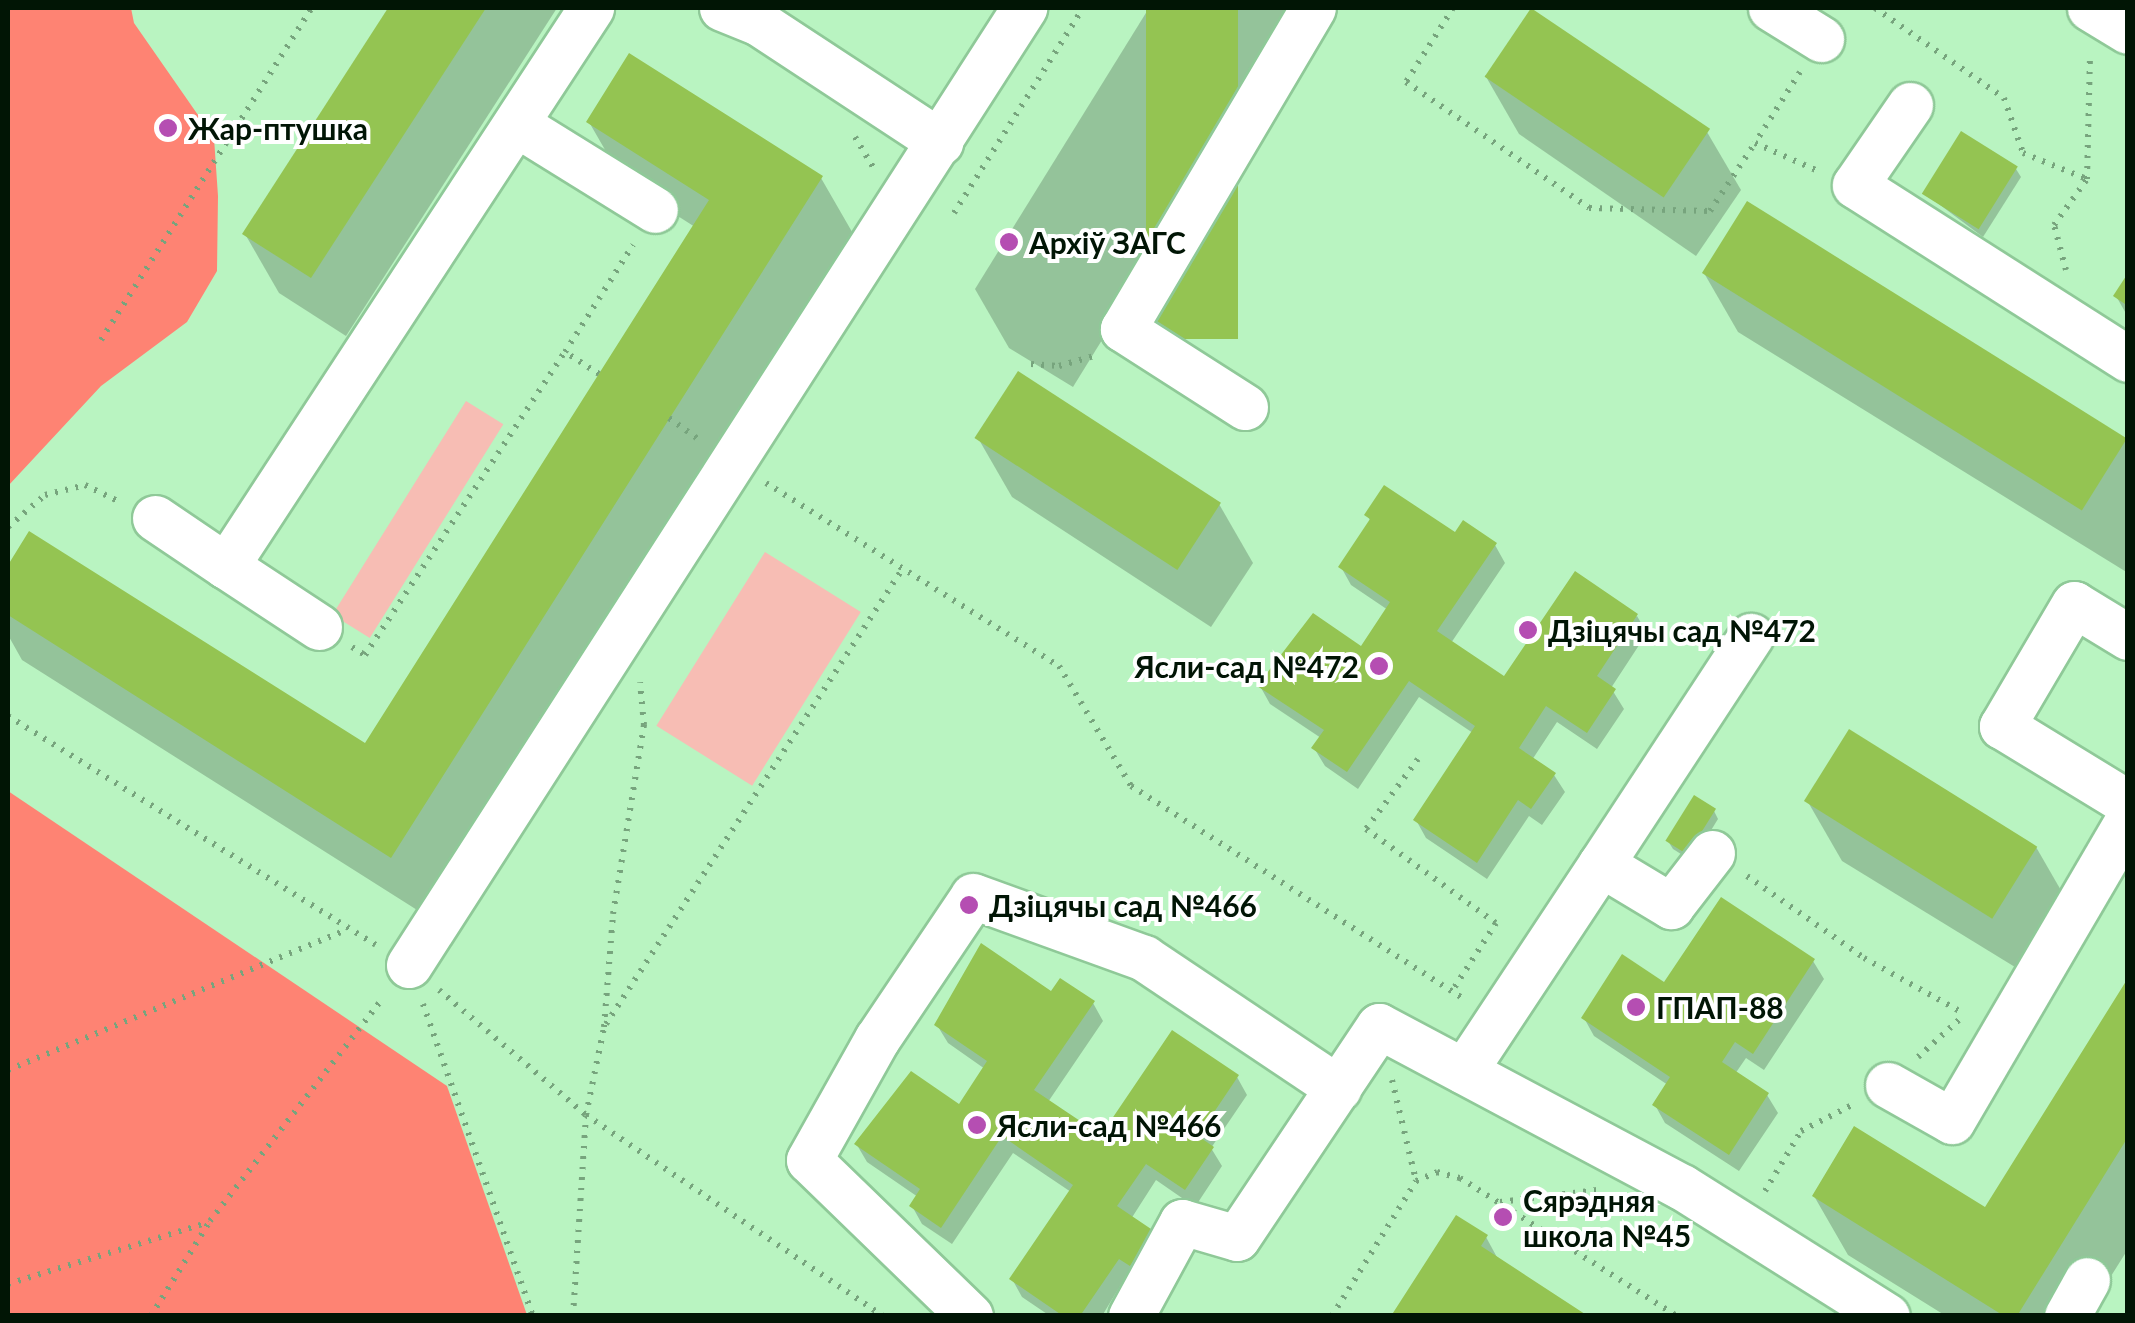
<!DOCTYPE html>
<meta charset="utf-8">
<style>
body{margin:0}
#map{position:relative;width:2135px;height:1323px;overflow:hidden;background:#b9f4c1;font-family:Lato,sans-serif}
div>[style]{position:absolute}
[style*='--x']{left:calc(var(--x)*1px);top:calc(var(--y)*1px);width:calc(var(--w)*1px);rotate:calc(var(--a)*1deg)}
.green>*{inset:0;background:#f7bdb4;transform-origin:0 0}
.forest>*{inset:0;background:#fe8373}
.shadow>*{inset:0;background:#0003}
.building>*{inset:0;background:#94c452;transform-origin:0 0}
.path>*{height:6px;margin-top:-3px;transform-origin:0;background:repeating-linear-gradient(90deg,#77a47d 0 2.5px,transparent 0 10.5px)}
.roads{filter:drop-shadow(2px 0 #8fc998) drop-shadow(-2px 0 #8fc998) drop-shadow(0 2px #8fc998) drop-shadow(0 -2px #8fc998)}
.minor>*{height:45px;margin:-22.5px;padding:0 22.5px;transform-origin:22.5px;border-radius:22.5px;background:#fff}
.dots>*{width:28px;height:28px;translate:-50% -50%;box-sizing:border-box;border:5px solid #fff;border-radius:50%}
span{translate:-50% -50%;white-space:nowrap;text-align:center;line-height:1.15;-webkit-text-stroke:8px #fff;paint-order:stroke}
.poi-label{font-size:30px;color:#011505;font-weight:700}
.left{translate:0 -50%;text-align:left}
.right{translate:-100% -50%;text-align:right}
.frame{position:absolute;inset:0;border:10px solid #011505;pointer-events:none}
</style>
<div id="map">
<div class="green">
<div style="left:466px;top:401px;width:44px;height:252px;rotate:32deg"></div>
<div style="left:765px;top:552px;width:113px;height:205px;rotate:32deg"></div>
</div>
<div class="forest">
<div style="clip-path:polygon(8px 8px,131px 8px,134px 23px,214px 138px,218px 196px,217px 271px,187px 322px,101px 386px,8px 486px)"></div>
<div style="clip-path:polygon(8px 791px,447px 1086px,527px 1315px,8px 1315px)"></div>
</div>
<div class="shadow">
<div style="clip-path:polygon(391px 8px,557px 8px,346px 336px,279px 293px,245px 234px)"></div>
<div style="clip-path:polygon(1149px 8px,1307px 8px,1073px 387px,1009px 348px,975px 289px)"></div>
<div style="clip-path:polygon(1485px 75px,1707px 132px,1741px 190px,1696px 256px,1519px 134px)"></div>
<div style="clip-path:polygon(589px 122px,821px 178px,855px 237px,425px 915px,22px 660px,8px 635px,8px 570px,30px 534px,366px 746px,695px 227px,623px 181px)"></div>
<div style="clip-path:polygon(2016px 169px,2021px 177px,1983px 237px,1924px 193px)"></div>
<div style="clip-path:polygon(1704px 273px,2128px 440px,2128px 573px,1738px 332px)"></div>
<div style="clip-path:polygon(2128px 278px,2128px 317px,2116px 296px)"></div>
<div style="clip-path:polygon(978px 438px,1219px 504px,1253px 563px,1211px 627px,1012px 497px)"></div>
<div style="clip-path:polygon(1367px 515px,1495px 545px,1505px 563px,1451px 643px,1504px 680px,1637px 616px,1647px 633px,1611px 688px,1624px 709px,1597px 749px,1557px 722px,1532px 760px,1554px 775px,1565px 792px,1542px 825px,1529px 816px,1487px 879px,1426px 838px,1416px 820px,1473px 733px,1419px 697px,1358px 789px,1325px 766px,1314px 748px,1321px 738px,1270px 704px,1260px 686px,1362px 649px,1388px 610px,1351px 585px,1341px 567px,1371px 522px)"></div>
<div style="clip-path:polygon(1808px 802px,2036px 847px,2070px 906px,2028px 975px,1842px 861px)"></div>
<div style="clip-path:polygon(1714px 811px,1718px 819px,1692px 861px,1673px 849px,1668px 841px)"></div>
<div style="clip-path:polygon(1813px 961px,1824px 979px,1764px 1070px,1746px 1058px,1735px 1074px,1767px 1095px,1778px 1113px,1739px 1171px,1665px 1123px,1655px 1105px,1668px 1085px,1594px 1036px,1584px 1018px,1665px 986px)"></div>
<div style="clip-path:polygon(2128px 983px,2128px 1249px,2086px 1316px,1946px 1316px,1848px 1255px,1814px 1196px,1986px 1211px)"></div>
<div style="clip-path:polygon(1052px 994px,1093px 1003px,1103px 1021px,1048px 1102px,1102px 1138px,1237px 1077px,1247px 1095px,1211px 1148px,1222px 1166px,1195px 1207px,1156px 1180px,1131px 1219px,1152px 1233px,1102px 1316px,1050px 1316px,1022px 1297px,1012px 1279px,1071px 1192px,1013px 1153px,952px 1244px,922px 1224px,912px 1206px,918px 1197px,867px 1162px,857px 1145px,960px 1107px,985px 1069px,948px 1043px,937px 1025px)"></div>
<div style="clip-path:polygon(1486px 1237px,1499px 1261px,1394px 1316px)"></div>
</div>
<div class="building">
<div style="clip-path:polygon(388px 8px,486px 8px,311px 278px,242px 234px)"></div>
<div style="left:1146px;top:8px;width:92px;height:331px"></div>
<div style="left:1531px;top:8px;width:216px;height:83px;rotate:34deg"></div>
<div style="clip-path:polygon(629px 53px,823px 176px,391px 858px,8px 615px,8px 565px,29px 531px,365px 743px,709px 200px,586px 122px)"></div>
<div style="left:1961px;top:131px;width:67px;height:74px;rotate:32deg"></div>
<div style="left:1747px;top:201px;width:448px;height:85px;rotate:32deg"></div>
<div style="clip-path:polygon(2128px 273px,2128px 306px,2113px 296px)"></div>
<div style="left:1018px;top:371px;width:242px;height:80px;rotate:33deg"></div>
<div style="clip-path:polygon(1384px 485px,1455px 532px,1463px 520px,1497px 543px,1437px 631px,1504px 676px,1575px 571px,1638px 614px,1597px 676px,1616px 689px,1587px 733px,1546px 706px,1519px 748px,1556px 773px,1531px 809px,1518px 800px,1477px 863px,1413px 820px,1475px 726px,1409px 681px,1347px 772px,1311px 748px,1324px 730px,1257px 686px,1313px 613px,1361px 646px,1390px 602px,1338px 567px,1370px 519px,1364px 515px)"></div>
<div style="left:1849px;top:729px;width:222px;height:85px;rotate:32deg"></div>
<div style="left:1694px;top:795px;width:26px;height:54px;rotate:32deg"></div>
<div style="clip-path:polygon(1721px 897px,1815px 959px,1753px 1054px,1735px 1042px,1722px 1062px,1769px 1093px,1729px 1155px,1652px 1105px,1670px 1077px,1581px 1018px,1622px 954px,1664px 982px)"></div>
<div style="clip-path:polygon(981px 943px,1051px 991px,1060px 978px,1095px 1001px,1034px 1090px,1101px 1135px,1172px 1030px,1239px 1075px,1198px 1136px,1214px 1147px,1185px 1190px,1146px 1164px,1117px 1206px,1154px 1231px,1130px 1266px,1119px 1259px,1080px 1316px,1063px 1316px,1009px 1279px,1073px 1185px,1002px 1136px,941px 1228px,909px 1206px,920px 1189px,854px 1144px,911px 1071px,959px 1104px,987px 1061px,934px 1025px)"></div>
<div style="clip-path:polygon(2128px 978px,2128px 1137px,2017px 1316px,2004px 1316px,1812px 1196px,1854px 1126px,1985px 1207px)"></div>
<div style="clip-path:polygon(1456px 1215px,1488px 1235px,1481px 1246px,1588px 1316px,1391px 1316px)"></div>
</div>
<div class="path">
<div style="--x:1453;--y:8;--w:88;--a:122.4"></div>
<div style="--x:1406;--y:82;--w:222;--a:34.5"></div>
<div style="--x:1589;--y:208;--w:121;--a:1.4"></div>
<div style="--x:1710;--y:211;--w:82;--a:-56.5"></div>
<div style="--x:1875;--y:8;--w:157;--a:34.9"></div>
<div style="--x:2004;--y:98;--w:58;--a:70.9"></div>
<div style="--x:2023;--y:153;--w:69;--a:22.1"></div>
<div style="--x:1800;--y:72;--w:84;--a:122.4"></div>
<div style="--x:1755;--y:143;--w:69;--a:24"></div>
<div style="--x:855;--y:137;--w:37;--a:59"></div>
<div style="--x:954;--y:213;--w:242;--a:-57.8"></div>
<div style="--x:2066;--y:270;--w:47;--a:-104.9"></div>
<div style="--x:2054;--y:225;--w:57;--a:-54.3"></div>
<div style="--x:2087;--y:179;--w:125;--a:-88.6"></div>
<div style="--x:101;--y:340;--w:393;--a:-57.6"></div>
<div style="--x:1031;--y:364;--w:28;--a:4"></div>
<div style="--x:1059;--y:366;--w:35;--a:-16"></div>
<div style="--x:599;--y:374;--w:40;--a:-147.1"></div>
<div style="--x:565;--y:352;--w:127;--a:-57.6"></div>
<div style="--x:669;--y:418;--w:39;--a:36"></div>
<div style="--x:766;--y:483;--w:345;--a:32"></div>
<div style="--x:1059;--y:666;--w:140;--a:59"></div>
<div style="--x:1131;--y:786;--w:398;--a:32.6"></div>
<div style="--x:8;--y:527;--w:49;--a:-40.9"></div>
<div style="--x:45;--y:495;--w:41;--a:-14"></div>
<div style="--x:85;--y:485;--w:39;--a:26"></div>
<div style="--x:352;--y:647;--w:15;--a:32"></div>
<div style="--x:365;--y:655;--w:363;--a:-56.6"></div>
<div style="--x:8;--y:716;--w:433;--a:31.9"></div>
<div style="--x:1418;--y:759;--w:87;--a:126.6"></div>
<div style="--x:1366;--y:829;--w:160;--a:35.9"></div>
<div style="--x:1496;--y:923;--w:81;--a:122.9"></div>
<div style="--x:1747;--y:876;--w:143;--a:35"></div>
<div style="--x:1864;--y:958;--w:115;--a:29"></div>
<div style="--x:439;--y:990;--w:193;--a:40.4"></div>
<div style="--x:586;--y:1115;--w:359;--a:34.1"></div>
<div style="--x:423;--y:1004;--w:331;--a:70.6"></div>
<div style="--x:606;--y:1024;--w:544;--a:-56.92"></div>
<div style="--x:1918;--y:1057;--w:58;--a:-42.2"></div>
<div style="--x:8;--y:1070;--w:366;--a:-22.5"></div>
<div style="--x:1392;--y:1080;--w:104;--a:76.6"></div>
<div style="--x:1765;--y:1191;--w:70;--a:-59"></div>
<div style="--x:1801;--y:1131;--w:57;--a:-27"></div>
<div style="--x:1500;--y:1202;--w:98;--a:-7.1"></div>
<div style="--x:8;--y:1284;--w:210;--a:-17.1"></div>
<div style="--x:151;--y:1316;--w:112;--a:-58.2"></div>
<div style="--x:210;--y:1221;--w:282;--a:-52.2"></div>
<div style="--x:573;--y:1316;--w:201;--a:-86.3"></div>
<div style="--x:586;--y:1115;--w:90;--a:-78.4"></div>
<div style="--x:604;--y:1027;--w:113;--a:-85.4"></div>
<div style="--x:613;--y:914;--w:192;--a:-80.7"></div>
<div style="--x:644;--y:725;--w:43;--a:-95.3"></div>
<div style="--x:1332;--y:1316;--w:159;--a:-58.1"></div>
<div style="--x:1416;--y:1181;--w:23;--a:-23"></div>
<div style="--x:1437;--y:1172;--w:24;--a:15"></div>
<div style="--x:1460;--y:1178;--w:257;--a:32.5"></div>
</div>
<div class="roads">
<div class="minor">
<div style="--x:722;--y:8;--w:40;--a:22"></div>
<div style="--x:759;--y:23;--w:217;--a:33.3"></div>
<div style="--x:1771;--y:8;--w:59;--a:31.8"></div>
<div style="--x:2090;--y:8;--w:44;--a:31.2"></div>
<div style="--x:1910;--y:105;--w:97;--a:124.5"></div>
<div style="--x:1855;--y:185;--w:324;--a:32.5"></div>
<div style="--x:518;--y:125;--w:161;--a:31.8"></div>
<div style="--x:1245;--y:407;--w:145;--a:-147.4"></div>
<div style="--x:1123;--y:329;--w:373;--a:-59.4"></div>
<div style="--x:155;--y:518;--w:86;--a:34.1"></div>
<div style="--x:319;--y:627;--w:111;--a:-146.7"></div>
<div style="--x:226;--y:566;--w:667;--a:-56.81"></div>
<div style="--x:2128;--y:637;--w:63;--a:-148.6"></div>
<div style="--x:2074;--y:604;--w:142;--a:120.5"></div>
<div style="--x:2002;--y:726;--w:148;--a:31.4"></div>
<div style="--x:1601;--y:864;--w:273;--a:-56.7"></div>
<div style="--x:409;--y:965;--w:1138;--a:-57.27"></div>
<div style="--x:1464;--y:1071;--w:248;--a:-56.5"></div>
<div style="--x:1601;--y:864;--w:82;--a:31"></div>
<div style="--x:1671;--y:906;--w:67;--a:-52.3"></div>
<div style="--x:1888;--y:1085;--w:73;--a:29.4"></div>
<div style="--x:1952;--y:1121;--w:349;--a:-59.7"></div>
<div style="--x:970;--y:1316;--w:224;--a:-135.9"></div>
<div style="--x:809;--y:1160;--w:139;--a:-60.7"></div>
<div style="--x:877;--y:1039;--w:172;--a:-56.1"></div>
<div style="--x:973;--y:896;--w:182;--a:19.9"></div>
<div style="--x:1144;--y:958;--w:234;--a:33.8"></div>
<div style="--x:1131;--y:1316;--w:107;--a:-61.5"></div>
<div style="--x:1182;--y:1222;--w:57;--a:16.2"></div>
<div style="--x:1237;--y:1238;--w:255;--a:-56.2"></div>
<div style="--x:1379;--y:1026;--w:343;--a:28"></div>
<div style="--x:1682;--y:1187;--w:242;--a:32.2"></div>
<div style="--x:2067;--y:1316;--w:41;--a:-60.9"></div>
</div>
</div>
<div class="dots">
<div style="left:168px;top:128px;background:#b54eb2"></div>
<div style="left:1009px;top:242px;background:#b54eb2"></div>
<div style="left:1528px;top:630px;background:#b54eb2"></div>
<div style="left:1379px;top:666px;background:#b54eb2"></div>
<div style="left:969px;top:905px;background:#b54eb2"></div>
<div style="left:1636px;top:1007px;background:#b54eb2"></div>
<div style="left:977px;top:1125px;background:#b54eb2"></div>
<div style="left:1503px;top:1217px;background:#b54eb2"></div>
</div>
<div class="poi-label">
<span class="left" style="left:188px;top:128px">Жар-птушка</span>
<span class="left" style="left:1029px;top:242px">Архіў ЗАГС</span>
<span class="left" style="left:1548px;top:630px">Дзіцячы сад №472</span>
<span class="right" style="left:1359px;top:666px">Ясли-сад №472</span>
<span class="left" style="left:989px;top:905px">Дзіцячы сад №466</span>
<span class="left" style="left:1656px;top:1007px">ГПАП-88</span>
<span class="left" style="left:997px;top:1125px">Ясли-сад №466</span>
<span class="left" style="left:1523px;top:1217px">Сярэдняя<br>школа №45</span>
</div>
<div class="frame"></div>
</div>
